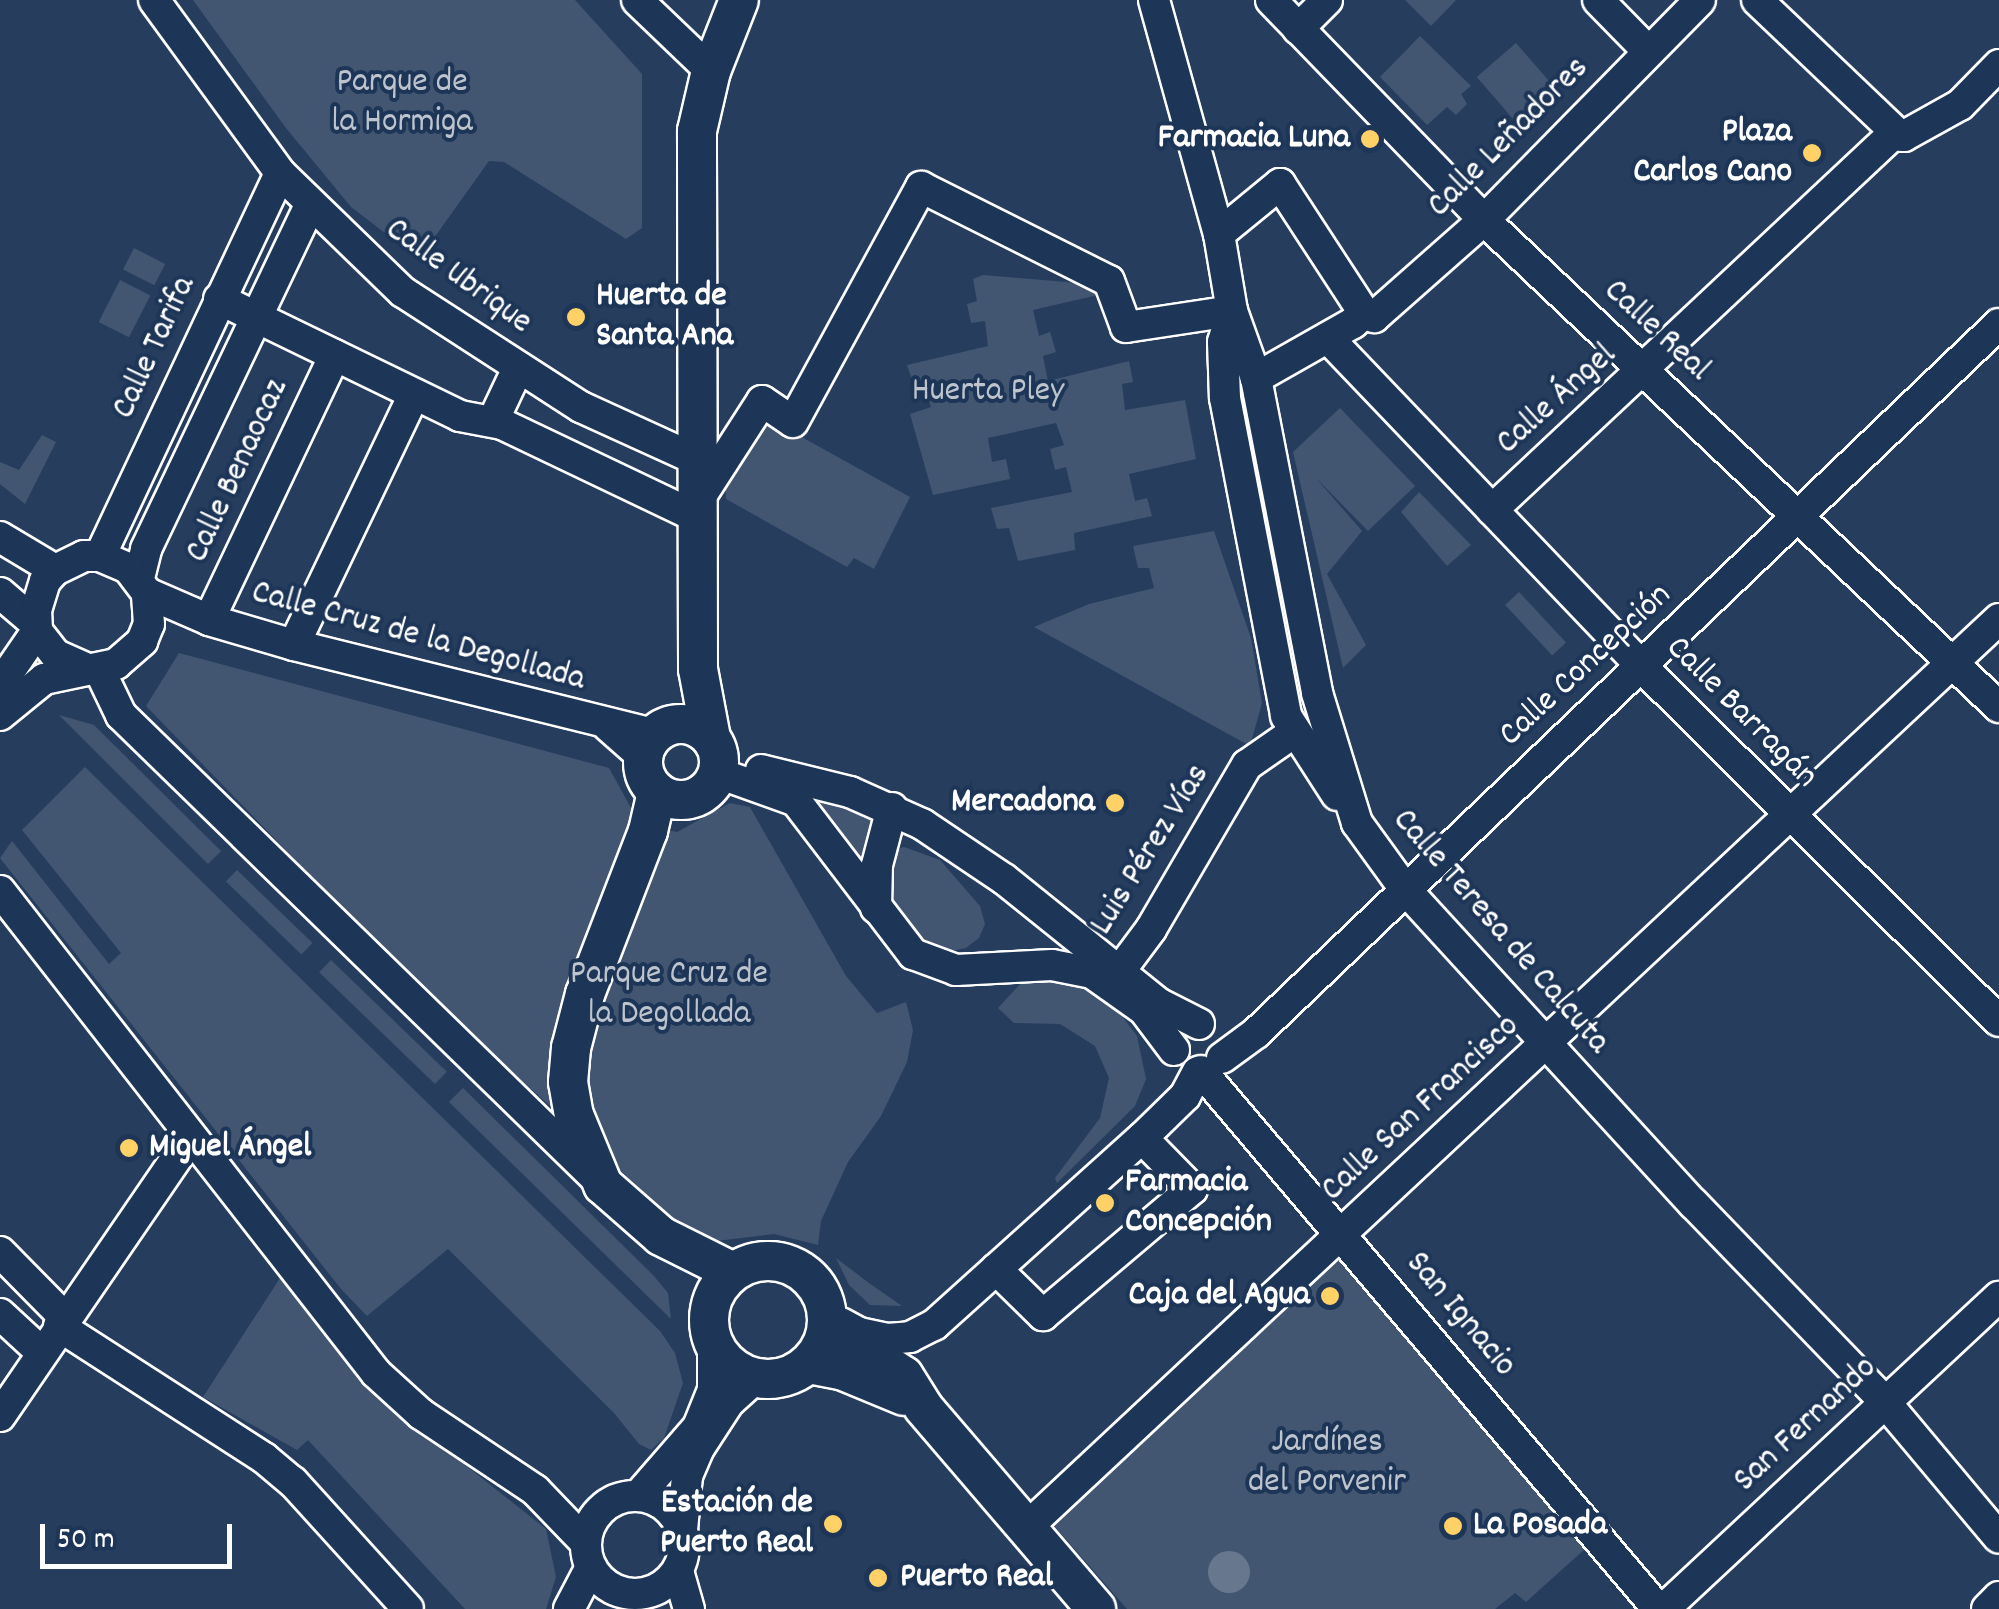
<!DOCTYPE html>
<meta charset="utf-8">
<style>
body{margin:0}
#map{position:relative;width:1999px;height:1609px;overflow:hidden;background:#263d5e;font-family:Dekko,sans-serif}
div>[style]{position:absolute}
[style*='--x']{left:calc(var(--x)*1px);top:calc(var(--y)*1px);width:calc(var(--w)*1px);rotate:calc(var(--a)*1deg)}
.green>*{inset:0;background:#425672;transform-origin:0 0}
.water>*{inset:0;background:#67788e}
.round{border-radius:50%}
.roads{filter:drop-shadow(2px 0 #fff) drop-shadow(-2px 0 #fff) drop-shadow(0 2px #fff) drop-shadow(0 -2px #fff)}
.minor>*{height:30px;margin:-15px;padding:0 15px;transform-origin:15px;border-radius:15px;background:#1d3557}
.minor>.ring{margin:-15px;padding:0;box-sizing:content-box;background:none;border:30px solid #1d3557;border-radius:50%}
.major>*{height:38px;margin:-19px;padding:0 19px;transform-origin:19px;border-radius:19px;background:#1d3557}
.major>.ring{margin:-19px;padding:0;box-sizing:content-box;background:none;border:38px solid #1d3557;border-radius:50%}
.dots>*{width:28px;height:28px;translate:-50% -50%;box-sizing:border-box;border:5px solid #1d3557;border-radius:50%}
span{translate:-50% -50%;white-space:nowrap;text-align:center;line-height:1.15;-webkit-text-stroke:8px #1d3557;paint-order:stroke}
.park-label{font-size:35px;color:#bdc4ce}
.poi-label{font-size:35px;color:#fff;font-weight:700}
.right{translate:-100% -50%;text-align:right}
.left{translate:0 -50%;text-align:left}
.street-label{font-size:35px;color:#fff}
.scale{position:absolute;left:40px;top:1524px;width:192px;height:45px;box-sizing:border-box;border:5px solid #fff;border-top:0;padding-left:12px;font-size:30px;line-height:35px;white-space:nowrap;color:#fff;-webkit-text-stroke:8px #1d3557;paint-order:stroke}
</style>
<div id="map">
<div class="green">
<div style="clip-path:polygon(193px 0,575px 0,642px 74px,642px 228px,626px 239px,504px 162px,489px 161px,419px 259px,351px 207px,286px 128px)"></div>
<div style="clip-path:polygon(1405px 0,1456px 0,1431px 26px)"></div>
<div style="clip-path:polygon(1420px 36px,1471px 86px,1461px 94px,1467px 104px,1456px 115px,1447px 107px,1427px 125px,1380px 77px)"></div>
<div style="left:1516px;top:43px;width:67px;height:52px;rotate:49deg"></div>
<div style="left:134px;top:248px;width:35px;height:24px;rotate:27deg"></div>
<div style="clip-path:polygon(983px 275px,1091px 284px,1098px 295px,1033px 310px,1039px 336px,1050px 332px,1056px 352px,1043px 356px,1048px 381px,1129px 361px,1133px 382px,1122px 384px,1125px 410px,1185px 400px,1196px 459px,1129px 474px,1135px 501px,1147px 498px,1152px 516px,1074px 533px,1075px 550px,1018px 561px,1009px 528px,997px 529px,991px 508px,1072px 492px,1066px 467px,1055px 470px,1050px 449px,1064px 445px,1056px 423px,988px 438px,992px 462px,1006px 459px,1010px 479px,933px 495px,910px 414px,931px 407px,923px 382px,914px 385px,907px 365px,988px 346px,985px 321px,971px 323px,967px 304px,977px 301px,973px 279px)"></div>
<div style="left:120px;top:280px;width:34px;height:47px;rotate:27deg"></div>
<div style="clip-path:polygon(1340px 408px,1415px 486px,1368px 531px,1315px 477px,1362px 531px,1327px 574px,1366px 645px,1343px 668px,1293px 452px)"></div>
<div style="clip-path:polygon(762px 415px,910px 497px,874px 569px,854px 558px,847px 567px,726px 499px,724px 472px)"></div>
<div style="clip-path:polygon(42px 435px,56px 442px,25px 504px,0 484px,0 462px,19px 470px)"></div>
<div style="clip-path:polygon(1419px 492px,1471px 545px,1447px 566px,1401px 512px)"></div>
<div style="clip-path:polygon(1214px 531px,1251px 638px,1262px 703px,1250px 746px,1034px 627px,1089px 604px,1154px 588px,1149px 568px,1138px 568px,1133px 546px)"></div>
<div style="left:1519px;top:592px;width:69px;height:19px;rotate:47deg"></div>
<div style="clip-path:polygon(179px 653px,609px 768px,631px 808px,632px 823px,677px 832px,730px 803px,750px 807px,846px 976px,877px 1013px,906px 1002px,913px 1030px,907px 1062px,881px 1116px,848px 1162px,821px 1221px,818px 1245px,774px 1234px,700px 1243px,413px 981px,146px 706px)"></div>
<div style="clip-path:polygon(59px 715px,94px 725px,221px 851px,208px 864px)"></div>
<div style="clip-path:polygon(85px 767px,660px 1331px,675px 1353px,683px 1383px,664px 1438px,651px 1450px,639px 1444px,614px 1413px,448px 1249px,367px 1316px,341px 1289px,0 858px,12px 841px,109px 964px,121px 953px,22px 830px)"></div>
<div style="clip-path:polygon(797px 789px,876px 814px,865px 874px)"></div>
<div style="clip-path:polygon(904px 847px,940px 860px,980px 906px,985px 924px,979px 938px,966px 948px,951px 951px,926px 942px,895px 910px,888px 891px,892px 851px)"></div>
<div style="left:237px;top:870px;width:105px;height:16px;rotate:44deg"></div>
<div style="left:331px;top:960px;width:161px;height:17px;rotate:44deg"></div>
<div style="clip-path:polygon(1052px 975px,1092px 985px,1122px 1016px,1137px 1036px,1146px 1079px,1135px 1106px,1057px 1183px,1055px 1178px,1100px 1118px,1109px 1078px,1095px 1046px,1060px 1024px,1014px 1023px,998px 1008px,1022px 982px)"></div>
<div style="clip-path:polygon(463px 1088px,653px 1275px,668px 1293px,671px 1319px,449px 1102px)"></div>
<div style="clip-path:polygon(1343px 1248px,1586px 1548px,1526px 1602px,1515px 1593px,1495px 1609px,1127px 1609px,1050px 1521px)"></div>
<div style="clip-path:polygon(836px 1258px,869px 1283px,902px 1306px,870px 1305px,849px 1285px)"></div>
<div style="clip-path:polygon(280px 1278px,361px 1382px,546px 1529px,556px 1577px,546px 1609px,465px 1609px,308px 1440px,297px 1450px,203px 1397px)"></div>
</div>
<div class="water">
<div class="round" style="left:1208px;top:1551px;width:42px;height:42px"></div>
</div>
<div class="roads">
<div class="minor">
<div style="--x:154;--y:0;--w:214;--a:53.9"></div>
<div style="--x:280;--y:173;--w:171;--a:44.1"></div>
<div style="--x:403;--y:292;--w:212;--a:32.9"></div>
<div style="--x:581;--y:407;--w:125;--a:24.5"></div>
<div style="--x:637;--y:0;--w:103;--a:43.8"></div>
<div style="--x:1154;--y:0;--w:243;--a:74.5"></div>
<div style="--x:1219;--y:234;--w:78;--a:80.4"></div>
<div style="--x:1232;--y:311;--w:71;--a:70.3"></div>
<div style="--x:1256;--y:378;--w:321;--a:79"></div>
<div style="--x:1317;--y:693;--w:136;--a:72.9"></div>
<div style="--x:1357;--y:823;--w:80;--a:54.1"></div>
<div style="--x:1404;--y:888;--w:429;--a:47.5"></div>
<div style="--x:1694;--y:1204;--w:275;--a:46"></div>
<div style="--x:1885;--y:1402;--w:177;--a:50"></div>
<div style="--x:1271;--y:0;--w:306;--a:45.9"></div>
<div style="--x:1484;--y:220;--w:709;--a:43.4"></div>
<div style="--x:1598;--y:0;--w:71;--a:45.6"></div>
<div style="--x:1757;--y:0;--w:196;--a:43.6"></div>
<div style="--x:1298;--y:29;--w:41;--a:-45"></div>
<div style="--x:1219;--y:234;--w:79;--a:-39.3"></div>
<div style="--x:1280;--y:184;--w:154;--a:56.9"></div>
<div style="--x:1364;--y:313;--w:15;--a:138"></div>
<div style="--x:1353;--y:323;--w:112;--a:150.4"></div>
<div style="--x:219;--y:299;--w:268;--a:25.9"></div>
<div style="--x:460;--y:416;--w:43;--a:10.8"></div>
<div style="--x:502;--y:424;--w:218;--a:25.5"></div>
<div style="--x:1232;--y:311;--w:32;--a:106"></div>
<div style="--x:1223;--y:342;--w:56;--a:88"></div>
<div style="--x:1225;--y:398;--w:324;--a:79.1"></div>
<div style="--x:1286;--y:716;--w:94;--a:57.2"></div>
<div style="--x:1364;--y:313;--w:11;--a:22"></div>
<div style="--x:1374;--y:317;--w:147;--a:-41.4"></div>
<div style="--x:1484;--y:220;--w:308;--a:-45.5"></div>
<div style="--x:1328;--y:338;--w:453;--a:46.3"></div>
<div style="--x:1641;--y:666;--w:504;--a:44.76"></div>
<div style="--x:493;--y:421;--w:59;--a:-64.7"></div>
<div style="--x:697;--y:502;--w:120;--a:-57.2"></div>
<div style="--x:762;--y:401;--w:37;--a:34"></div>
<div style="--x:793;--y:422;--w:268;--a:-61.4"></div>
<div style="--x:921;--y:187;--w:210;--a:26.6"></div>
<div style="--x:1109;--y:281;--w:49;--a:69.7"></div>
<div style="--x:1126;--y:327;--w:107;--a:-8.6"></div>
<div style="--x:1492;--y:510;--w:548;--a:-43.15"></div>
<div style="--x:1892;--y:135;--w:12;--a:5"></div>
<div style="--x:1904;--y:136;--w:64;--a:-29"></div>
<div style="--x:1960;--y:105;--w:56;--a:-45.7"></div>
<div style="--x:0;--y:537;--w:64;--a:31"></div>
<div style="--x:100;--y:556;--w:423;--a:-64.8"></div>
<div style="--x:139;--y:578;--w:30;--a:-76"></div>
<div style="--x:146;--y:549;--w:381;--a:-64.5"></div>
<div style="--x:0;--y:593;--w:46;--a:40.6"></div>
<div style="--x:147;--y:593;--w:68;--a:23.5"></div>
<div style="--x:209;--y:620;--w:89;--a:16.4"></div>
<div style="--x:294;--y:645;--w:371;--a:13.9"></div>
<div style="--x:209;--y:620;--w:293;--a:-64.6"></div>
<div style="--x:294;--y:645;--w:278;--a:-64.4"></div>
<div style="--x:99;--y:669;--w:51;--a:64.4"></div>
<div style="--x:121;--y:715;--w:666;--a:44.27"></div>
<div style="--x:0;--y:685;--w:65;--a:-55.6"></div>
<div style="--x:0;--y:715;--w:57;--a:-39.3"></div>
<div style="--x:44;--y:679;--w:74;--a:-11.8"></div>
<div style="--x:116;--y:664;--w:35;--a:-41"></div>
<div style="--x:142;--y:641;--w:18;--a:-68"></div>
<div style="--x:149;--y:624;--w:31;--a:-94"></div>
<div style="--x:147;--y:593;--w:31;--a:-127"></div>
<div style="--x:128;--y:568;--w:30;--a:-157"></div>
<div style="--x:100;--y:556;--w:16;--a:180"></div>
<div style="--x:84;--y:556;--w:32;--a:154"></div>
<div style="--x:55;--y:570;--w:15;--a:132"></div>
<div style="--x:45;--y:581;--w:30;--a:107"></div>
<div style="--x:36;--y:610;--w:21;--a:87"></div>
<div style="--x:37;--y:631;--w:31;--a:52"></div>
<div style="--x:56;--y:655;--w:32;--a:24"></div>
<div style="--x:608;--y:726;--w:47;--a:41.5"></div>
<div style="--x:761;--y:770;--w:92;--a:13.9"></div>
<div style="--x:850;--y:792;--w:79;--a:24"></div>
<div style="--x:922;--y:824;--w:99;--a:33.9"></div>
<div style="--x:1004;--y:879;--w:198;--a:38.8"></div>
<div style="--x:1158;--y:1003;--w:46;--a:27.1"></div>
<div style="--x:718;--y:773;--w:83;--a:19.7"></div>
<div style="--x:796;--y:801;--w:193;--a:52.6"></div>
<div style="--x:913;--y:954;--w:46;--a:20.4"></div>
<div style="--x:956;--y:970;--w:96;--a:-3"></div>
<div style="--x:1052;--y:965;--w:41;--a:11.3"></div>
<div style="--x:1092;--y:973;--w:64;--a:35.4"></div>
<div style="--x:1144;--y:1010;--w:50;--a:53.1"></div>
<div style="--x:0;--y:891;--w:611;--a:52.04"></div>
<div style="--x:376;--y:1373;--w:61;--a:42.3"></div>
<div style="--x:421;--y:1414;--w:137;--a:33.7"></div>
<div style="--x:535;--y:1490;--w:72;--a:46.1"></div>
<div style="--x:876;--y:908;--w:43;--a:-88.7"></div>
<div style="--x:877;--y:865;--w:59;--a:-75.3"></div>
<div style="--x:1119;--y:972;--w:54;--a:-53.3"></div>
<div style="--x:1151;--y:929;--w:190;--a:-59.7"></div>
<div style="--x:1247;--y:765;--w:56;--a:-34.8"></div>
<div style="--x:1222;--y:1058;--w:42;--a:-36.3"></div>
<div style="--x:1256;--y:1033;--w:1027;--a:-43.66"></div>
<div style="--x:1201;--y:1071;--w:706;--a:49.65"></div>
<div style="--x:0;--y:1252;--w:93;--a:45.4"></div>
<div style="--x:996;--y:1269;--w:66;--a:44.4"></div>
<div style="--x:1043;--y:1315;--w:195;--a:-40.2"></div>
<div style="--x:1192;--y:1189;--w:71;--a:-134.4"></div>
<div style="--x:0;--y:1314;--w:56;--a:42.8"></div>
<div style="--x:841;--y:1323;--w:21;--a:29"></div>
<div style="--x:859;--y:1333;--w:30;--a:12"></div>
<div style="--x:888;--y:1339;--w:22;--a:-5"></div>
<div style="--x:910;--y:1337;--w:27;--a:-27"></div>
<div style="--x:934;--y:1325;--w:280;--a:-42"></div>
<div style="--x:1142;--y:1138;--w:60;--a:-44.3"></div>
<div style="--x:1185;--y:1096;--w:27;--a:-62"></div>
<div style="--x:59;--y:1326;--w:244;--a:32.8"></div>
<div style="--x:264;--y:1458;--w:38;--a:40"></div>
<div style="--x:293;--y:1482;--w:171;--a:47.8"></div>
<div style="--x:0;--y:1416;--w:338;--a:-55.6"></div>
<div class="ring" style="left:586px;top:1496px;width:68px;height:68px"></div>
<div style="--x:638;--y:1496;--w:91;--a:-49"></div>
<div style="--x:698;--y:1427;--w:40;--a:-68"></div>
<div style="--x:713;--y:1390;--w:51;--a:-90"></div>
<div style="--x:1025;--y:1529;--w:1333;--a:-43.05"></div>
<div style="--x:682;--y:1530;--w:54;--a:-84.7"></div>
<div style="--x:687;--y:1476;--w:30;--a:-67"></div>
<div style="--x:699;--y:1448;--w:55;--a:-56.9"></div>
<div style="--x:729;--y:1402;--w:36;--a:-42"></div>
<div style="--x:678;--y:1571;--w:40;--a:74"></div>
<div style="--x:569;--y:1609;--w:47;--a:-62.4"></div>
<div style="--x:1664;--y:1609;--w:458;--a:-43"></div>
<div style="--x:1987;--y:1609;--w:17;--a:-45"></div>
</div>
<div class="major">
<div class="ring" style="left:643px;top:724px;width:38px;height:38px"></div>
<div style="--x:711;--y:738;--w:70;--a:-100.7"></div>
<div style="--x:698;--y:669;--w:538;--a:-90.11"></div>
<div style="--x:697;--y:131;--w:62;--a:-76.9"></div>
<div style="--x:711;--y:71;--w:76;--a:-68.5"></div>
<div style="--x:657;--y:792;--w:40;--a:103"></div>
<div style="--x:648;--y:831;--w:175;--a:111.1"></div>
<div style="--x:585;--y:994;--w:56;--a:104.5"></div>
<div style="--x:571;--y:1048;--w:34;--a:95"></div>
<div style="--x:568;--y:1082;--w:34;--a:80"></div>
<div style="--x:574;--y:1115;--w:76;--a:67.5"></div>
<div style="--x:603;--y:1185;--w:77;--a:41.3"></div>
<div style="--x:661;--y:1236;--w:80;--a:26.6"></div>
<div class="ring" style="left:709px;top:1261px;width:80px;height:80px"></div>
<div style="--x:828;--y:1327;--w:90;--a:32.8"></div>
<div style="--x:904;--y:1376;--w:36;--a:58"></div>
<div style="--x:923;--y:1407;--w:266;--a:49.4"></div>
<div style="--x:809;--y:1364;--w:33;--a:11"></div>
<div style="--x:841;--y:1370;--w:68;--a:22.4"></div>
</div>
</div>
<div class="dots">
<div style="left:1370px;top:139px;background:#ffd166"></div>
<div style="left:1812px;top:153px;background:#ffd166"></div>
<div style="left:576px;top:317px;background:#ffd166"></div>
<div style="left:1115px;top:803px;background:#ffd166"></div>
<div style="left:129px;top:1148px;background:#ffd166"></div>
<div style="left:1105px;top:1203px;background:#ffd166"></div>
<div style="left:1330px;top:1296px;background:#ffd166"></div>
<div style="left:833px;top:1524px;background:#ffd166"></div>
<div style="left:1453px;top:1526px;background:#ffd166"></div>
<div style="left:878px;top:1578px;background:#ffd166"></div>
</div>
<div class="park-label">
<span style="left:402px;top:103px">Parque de<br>la Hormiga</span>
<span style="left:988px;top:392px">Huerta Pley</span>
<span style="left:669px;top:995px">Parque Cruz de<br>la Degollada</span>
<span style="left:1327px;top:1463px">Jardínes<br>del Porvenir</span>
</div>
<div class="poi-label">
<span class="right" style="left:1792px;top:153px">Plaza<br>Carlos Cano</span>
<span class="right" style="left:1350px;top:139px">Farmacia Luna</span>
<span class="left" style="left:596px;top:317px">Huerta de<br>Santa Ana</span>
<span class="right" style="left:1095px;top:803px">Mercadona</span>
<span class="left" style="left:149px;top:1148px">Miguel Ángel</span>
<span class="left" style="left:1125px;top:1203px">Farmacia<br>Concepción</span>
<span class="right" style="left:1310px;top:1296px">Caja del Agua</span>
<span class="right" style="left:813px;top:1524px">Estación de<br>Puerto Real</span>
<span class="left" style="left:1473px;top:1526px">La Posada</span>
<span class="left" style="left:900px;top:1578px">Puerto Real</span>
</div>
<div class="street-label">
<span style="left:1509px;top:138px;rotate:-45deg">Calle Leñadores</span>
<span style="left:458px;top:277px;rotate:36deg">Calle Ubrique</span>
<span style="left:1656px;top:331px;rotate:43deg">Calle Real</span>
<span style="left:155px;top:348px;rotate:-65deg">Calle Tarifa</span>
<span style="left:1557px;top:400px;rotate:-42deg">Calle Ángel</span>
<span style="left:238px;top:471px;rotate:-65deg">Calle Benaocaz</span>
<span style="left:418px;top:637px;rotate:15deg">Calle Cruz de la Degollada</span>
<span style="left:1586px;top:666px;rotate:-43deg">Calle Concepción</span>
<span style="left:1741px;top:713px;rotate:45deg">Calle Barragán</span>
<span style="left:1151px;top:850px;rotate:-58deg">Luis Pérez Vías</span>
<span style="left:1500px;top:932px;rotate:49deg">Calle Teresa de Calcuta</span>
<span style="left:1421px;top:1109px;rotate:-43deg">Calle San Francisco</span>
<span style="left:1460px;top:1315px;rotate:50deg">San Ignacio</span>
<span style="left:1806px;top:1425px;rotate:-43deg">San Fernando</span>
</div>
<div class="scale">50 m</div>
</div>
